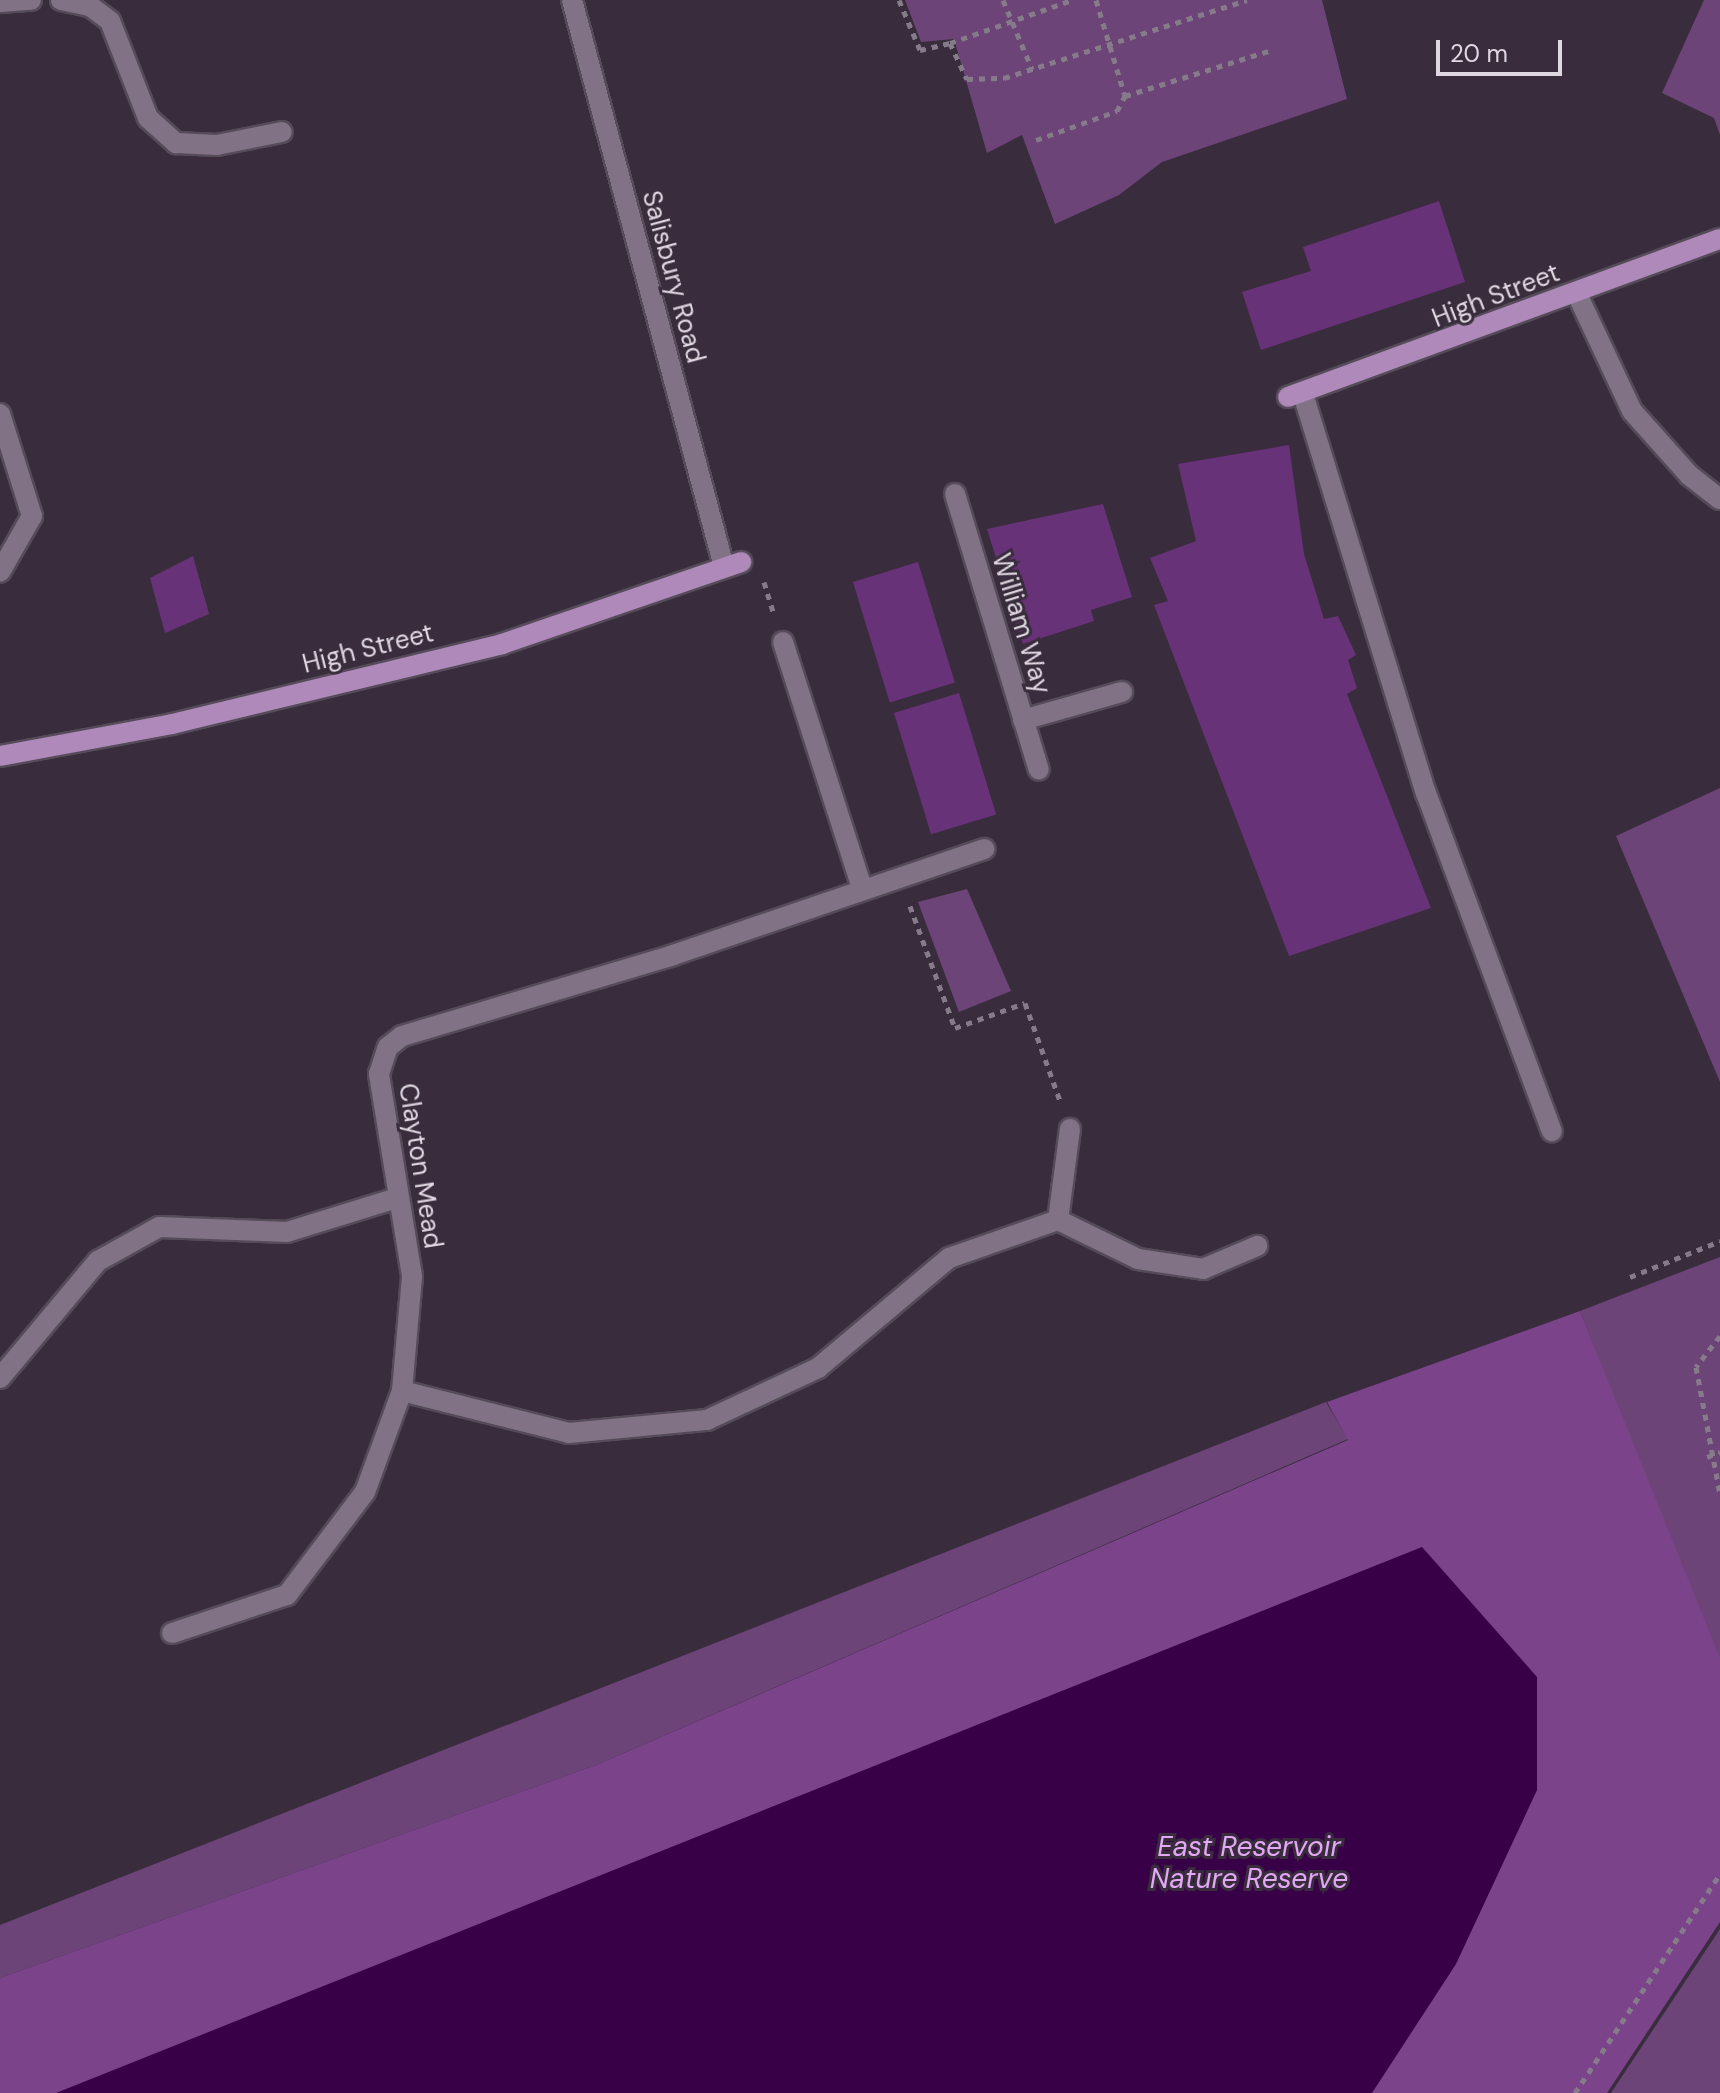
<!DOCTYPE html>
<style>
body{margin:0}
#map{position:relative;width:1720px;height:2093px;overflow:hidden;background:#392d3d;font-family:"DM Sans",sans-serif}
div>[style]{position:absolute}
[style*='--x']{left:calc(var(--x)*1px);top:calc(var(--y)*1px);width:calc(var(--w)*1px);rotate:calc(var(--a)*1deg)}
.green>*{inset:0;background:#6c4478}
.forest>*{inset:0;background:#7a438a}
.water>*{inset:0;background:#380046}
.building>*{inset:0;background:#683278;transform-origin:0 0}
.path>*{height:5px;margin-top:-2.5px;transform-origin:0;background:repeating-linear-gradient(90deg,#867c89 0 6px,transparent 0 12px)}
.roads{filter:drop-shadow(2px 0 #554b59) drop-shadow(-2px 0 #554b59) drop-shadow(0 2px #554b59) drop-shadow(0 -2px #554b59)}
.lane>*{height:20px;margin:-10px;padding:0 10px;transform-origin:10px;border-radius:10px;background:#817385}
.street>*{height:20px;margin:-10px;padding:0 10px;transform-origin:10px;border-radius:10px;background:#817385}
.primary>*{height:20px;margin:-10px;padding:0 10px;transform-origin:10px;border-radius:10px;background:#ae89ba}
span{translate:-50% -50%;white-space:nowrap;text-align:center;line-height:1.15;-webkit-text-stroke:6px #392d3d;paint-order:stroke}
.street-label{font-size:26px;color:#dfd7e2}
.water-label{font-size:28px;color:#e2a7f5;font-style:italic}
.scale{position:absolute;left:1436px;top:40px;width:126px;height:36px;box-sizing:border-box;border:4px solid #dfd7e2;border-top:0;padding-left:10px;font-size:24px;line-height:28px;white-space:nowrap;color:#dfd7e2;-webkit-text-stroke:6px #392d3d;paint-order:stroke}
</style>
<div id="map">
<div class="green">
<div style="clip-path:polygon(905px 0,1322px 0,1347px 99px,1162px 162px,1119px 195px,1055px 224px,1022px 135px,987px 153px,954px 39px,921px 42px)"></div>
<div style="clip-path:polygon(1704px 0,1720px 0,1720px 135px,1714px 118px,1662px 93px)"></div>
<div style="clip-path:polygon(1720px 788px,1720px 1082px,1616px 836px)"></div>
<div style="clip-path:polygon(967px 889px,1011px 991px,959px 1012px,918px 902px)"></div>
<div style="clip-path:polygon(1720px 1257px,1720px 1665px,1580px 1311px)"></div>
<div style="clip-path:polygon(1326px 1402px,1348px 1439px,596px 1765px,0 1978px,0 1925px)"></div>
<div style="clip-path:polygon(1720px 1929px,1720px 2093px,1611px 2093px)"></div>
</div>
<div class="forest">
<div style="clip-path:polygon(1580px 1311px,1720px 1658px,1720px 1922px,1607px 2093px,0 2093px,0 1978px,596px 1765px,1348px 1440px,1327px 1402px)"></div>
</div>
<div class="water">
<div style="clip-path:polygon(1422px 1547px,1537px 1677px,1537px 1790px,1456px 1964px,1372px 2093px,56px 2093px)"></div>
</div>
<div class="building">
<div style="clip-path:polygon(1439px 201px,1465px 282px,1261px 350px,1242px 292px,1311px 271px,1303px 247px)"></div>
<div style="clip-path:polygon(1289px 445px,1304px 554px,1324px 619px,1338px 616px,1356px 655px,1348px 660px,1357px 688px,1347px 694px,1431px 908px,1289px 956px,1154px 605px,1168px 601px,1150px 558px,1196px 541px,1178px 464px)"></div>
<div style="clip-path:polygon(1103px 504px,1132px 597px,1091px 610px,1094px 621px,1023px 644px,987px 529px)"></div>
<div style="clip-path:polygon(193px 556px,209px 614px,165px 633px,150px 578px)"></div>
<div style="left:918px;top:562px;width:126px;height:68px;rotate:73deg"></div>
<div style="left:959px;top:693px;width:127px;height:68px;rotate:73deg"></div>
</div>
<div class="path">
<div style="--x:899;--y:0;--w:54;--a:67.2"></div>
<div style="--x:920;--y:50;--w:31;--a:-13"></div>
<div style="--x:950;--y:43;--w:40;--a:65"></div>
<div style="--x:967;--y:79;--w:37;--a:-2"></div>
<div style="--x:1004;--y:78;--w:255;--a:-17.8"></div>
<div style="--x:1003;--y:0;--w:75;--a:67.2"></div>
<div style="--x:1096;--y:0;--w:100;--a:73.2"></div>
<div style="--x:950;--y:43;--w:129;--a:-19.4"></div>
<div style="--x:1036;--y:140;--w:86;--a:-19.7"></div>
<div style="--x:1117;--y:111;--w:17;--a:-62"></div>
<div style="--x:1125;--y:96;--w:154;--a:-17.4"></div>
<div style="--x:764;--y:582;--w:34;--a:73"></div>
<div style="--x:910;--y:906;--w:130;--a:69.8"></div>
<div style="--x:955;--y:1028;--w:74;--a:-19.7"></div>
<div style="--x:1025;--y:1003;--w:104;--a:70.3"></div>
<div style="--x:1630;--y:1277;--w:97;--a:-21.8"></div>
<div style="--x:1720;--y:1336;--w:39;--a:128"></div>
<div style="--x:1696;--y:1367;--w:129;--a:79.3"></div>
<div style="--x:1707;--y:1457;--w:14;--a:-21"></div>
<div style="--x:1575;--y:2093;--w:263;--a:-56.5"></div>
</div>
<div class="roads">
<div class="lane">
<div style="--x:1577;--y:294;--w:129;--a:64.8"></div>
<div style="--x:1632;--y:411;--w:86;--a:48.3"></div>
<div style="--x:1689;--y:475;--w:39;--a:38"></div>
<div style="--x:1303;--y:394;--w:418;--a:72.9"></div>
<div style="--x:1426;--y:793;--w:361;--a:69.6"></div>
<div style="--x:1023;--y:720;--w:103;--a:-15.8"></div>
<div style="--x:1138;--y:1259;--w:66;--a:8.7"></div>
<div style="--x:1203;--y:1269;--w:59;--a:-23.1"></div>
</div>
<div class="street">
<div style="--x:61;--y:0;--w:30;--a:12"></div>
<div style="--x:90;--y:6;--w:25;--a:37"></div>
<div style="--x:110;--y:21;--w:104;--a:68.6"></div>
<div style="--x:148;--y:118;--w:38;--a:42"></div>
<div style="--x:176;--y:143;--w:41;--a:2.8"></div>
<div style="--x:217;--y:145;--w:66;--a:-11.3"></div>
<div style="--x:572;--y:0;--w:587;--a:74.99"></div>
<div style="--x:0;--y:2;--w:31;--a:-4"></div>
<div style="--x:0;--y:414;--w:107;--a:72.6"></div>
<div style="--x:32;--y:516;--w:64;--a:119.7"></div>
<div style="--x:955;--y:494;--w:288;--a:73.1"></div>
<div style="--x:783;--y:642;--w:258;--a:72.2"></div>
<div style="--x:1058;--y:1220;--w:92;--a:-82.5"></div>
<div style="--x:0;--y:1378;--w:153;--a:-50.1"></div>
<div style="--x:98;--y:1261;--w:70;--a:-29.1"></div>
<div style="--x:159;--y:1227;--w:128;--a:2.2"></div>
<div style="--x:287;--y:1232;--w:115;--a:-17.2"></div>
<div style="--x:402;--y:1391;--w:172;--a:14.1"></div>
<div style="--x:569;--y:1433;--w:139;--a:-5.4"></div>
<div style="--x:707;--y:1420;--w:123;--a:-25.1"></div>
<div style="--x:818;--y:1368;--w:171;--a:-40"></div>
<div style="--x:949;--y:1258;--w:115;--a:-19.2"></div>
<div style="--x:1058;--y:1220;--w:89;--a:26"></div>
<div style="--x:172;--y:1633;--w:121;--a:-18.3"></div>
<div style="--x:287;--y:1595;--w:129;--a:-52.9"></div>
<div style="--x:365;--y:1492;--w:108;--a:-69.9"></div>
<div style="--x:402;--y:1391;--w:115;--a:-85"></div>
<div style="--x:412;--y:1276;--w:205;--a:-99.3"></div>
<div style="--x:379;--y:1074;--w:28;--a:-72"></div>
<div style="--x:388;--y:1047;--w:18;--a:-38"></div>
<div style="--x:402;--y:1036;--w:283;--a:-16.6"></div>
<div style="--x:673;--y:955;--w:329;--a:-18.8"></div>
</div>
<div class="primary">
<div style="--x:1288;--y:397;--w:460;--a:-20.1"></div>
<div style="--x:0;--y:756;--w:175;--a:-10.5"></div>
<div style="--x:172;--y:724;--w:340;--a:-13.6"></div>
<div style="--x:502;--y:644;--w:253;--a:-18.9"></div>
</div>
</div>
<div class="street-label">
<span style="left:673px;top:277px;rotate:75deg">Salisbury Road</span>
<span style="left:1496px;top:296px;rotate:-21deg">High Street</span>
<span style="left:1021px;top:624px;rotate:73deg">William Way</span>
<span style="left:368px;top:649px;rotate:-14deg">High Street</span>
<span style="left:420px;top:1166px;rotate:81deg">Clayton Mead</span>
</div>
<div class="water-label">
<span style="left:1249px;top:1863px">East Reservoir<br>Nature Reserve</span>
</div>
<div class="scale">20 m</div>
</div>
